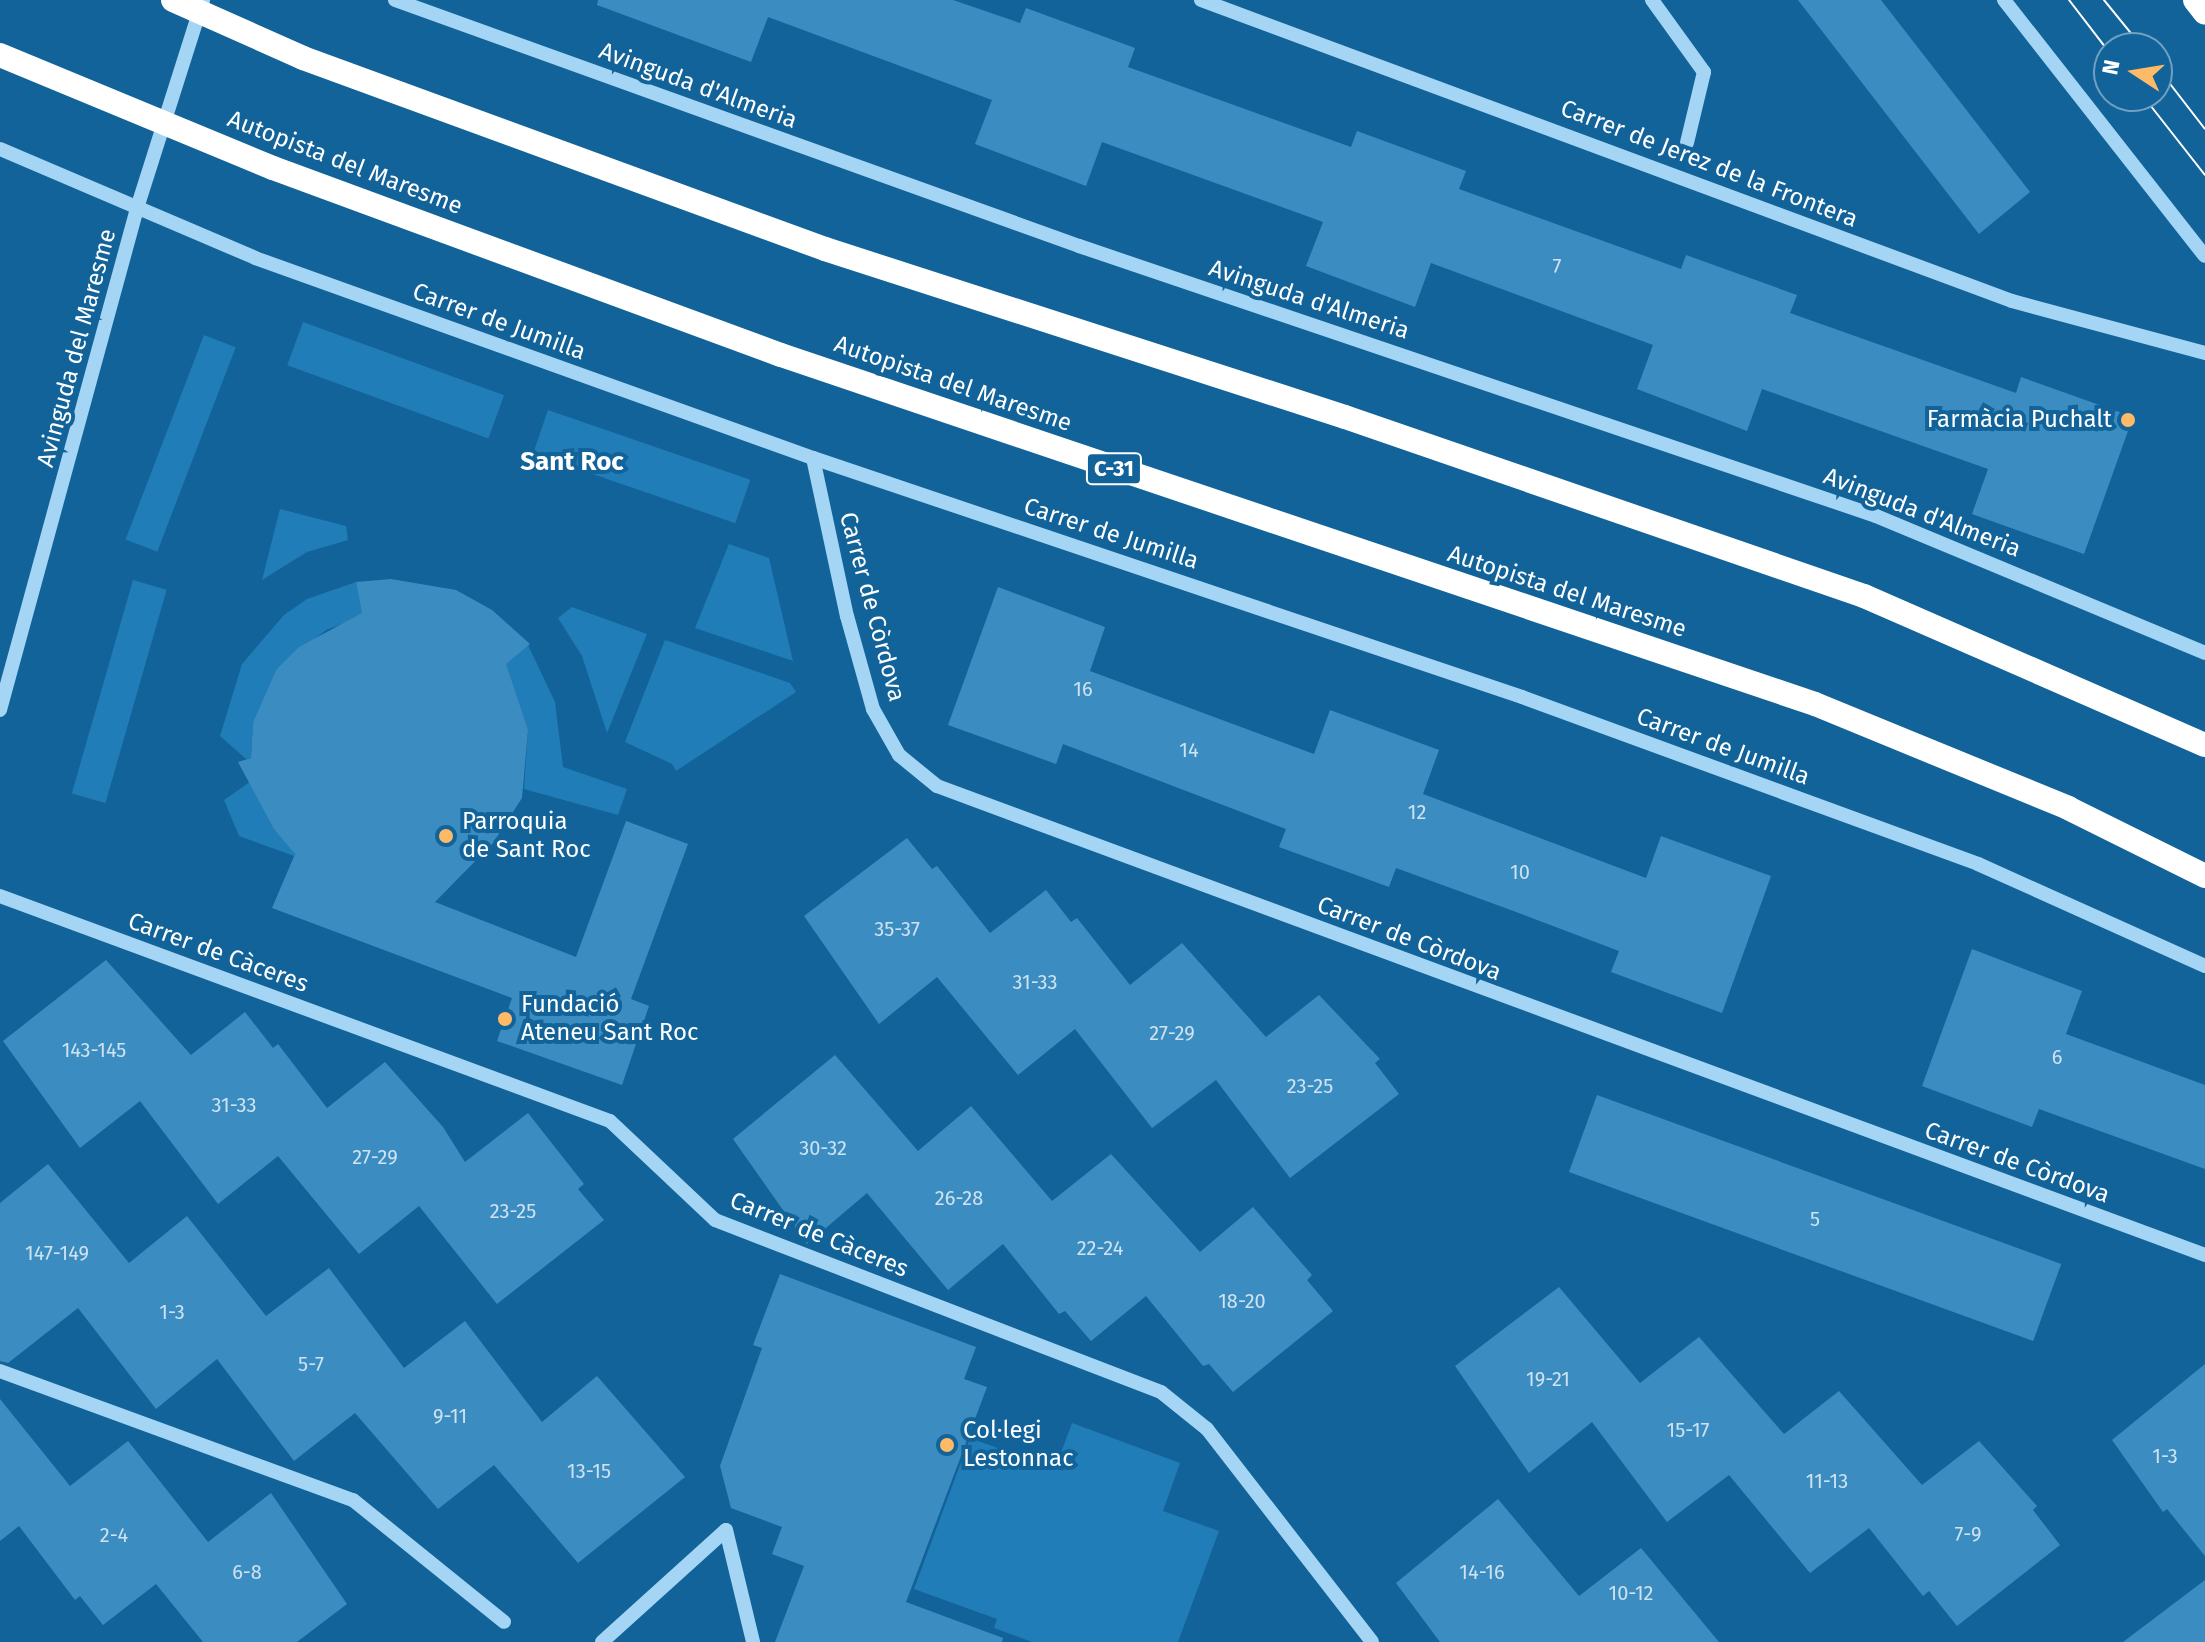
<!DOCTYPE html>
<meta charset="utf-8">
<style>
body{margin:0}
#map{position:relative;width:2205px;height:1642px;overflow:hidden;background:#126399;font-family:"Fira Sans",sans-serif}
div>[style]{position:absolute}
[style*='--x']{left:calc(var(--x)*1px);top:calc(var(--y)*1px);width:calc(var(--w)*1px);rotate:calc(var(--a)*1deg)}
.green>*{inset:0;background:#217db7;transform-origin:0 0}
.building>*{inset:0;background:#3b8dc1;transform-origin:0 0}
.minor>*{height:14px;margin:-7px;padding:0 7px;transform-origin:7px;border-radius:7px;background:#a5d5f4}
.highway>*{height:24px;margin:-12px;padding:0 12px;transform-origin:12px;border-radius:12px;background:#fff}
.tram>*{height:2px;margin:-1px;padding:0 1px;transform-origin:1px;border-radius:1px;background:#fff}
.dots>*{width:22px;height:22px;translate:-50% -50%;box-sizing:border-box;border:4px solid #126399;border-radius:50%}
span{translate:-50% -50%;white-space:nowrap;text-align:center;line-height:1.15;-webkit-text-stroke:8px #126399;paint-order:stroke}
.number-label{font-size:20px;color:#cee2f0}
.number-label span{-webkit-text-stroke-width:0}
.shield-label span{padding:2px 6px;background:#126399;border:2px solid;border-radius:6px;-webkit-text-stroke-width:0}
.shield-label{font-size:22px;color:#fff;font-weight:700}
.street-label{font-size:24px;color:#fff}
.poi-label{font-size:24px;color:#fff}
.right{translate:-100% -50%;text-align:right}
.left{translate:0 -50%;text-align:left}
.neighbourhood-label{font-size:26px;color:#fff;font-weight:700}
.north{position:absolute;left:2093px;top:32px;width:80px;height:80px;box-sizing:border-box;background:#126399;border:2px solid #71a1c2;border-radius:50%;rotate:282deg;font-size:22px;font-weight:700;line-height:32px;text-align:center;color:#fff}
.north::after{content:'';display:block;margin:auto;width:28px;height:36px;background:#ffba67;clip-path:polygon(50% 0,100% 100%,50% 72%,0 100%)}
</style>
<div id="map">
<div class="green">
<div style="left:303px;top:322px;width:214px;height:46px;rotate:20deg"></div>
<div style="left:204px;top:335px;width:34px;height:219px;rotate:21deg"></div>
<div style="left:548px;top:410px;width:214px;height:46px;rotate:19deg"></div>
<div style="clip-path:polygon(280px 509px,346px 526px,348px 540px,307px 552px,262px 580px)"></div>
<div style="clip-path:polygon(729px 544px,769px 558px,793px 661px,695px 628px)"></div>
<div style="left:133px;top:580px;width:35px;height:222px;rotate:16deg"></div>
<div style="clip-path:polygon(356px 582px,363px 616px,326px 630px,276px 670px,253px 722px,251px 758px,246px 759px,220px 736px,242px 664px,284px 615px,307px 599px)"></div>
<div style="clip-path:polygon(572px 607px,647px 634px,607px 733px,582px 656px,558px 618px)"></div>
<div style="clip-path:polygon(665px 640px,790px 683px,796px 692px,676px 771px,672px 764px,625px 742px)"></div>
<div style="clip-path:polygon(528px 645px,555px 702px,563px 767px,627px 789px,618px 815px,524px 789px,528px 730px,502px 666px)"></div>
<div style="clip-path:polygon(254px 779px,295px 852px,294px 856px,239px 836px,224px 800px)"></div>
<div style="clip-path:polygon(1072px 1423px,1180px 1463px,1163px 1511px,1219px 1531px,1178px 1642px,1032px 1642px,994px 1628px,997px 1619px,914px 1589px,970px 1438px,1055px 1469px)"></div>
</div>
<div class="building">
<div style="clip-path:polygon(598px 0,953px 0,1020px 23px,1026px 8px,1135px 48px,1128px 67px,1351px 147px,1357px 131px,1466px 171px,1459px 189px,1681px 269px,1686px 255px,1797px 295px,1790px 313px,2016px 393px,2021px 377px,2133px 417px,2084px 554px,1972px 514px,1988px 469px,1762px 389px,1747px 431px,1637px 389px,1653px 345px,1431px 263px,1415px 307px,1306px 266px,1323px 222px,1102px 142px,1086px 186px,975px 144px,992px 100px,768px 17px,751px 62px,597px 5px)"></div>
<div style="clip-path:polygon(1798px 0,1881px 0,2030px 192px,1979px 234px)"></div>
<div style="clip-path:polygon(391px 579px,456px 590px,492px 610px,530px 644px,506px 664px,528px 730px,522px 798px,493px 843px,435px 902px,576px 957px,626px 821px,688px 844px,631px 999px,649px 1006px,622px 1085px,497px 1041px,512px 998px,272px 908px,295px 854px,274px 829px,238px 762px,251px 758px,253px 722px,276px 670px,299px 647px,362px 613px,356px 582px)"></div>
<div style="clip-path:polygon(998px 587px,1105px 627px,1090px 671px,1314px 754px,1330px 710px,1439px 750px,1423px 794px,1646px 878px,1661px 836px,1771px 876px,1722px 1013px,1611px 972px,1619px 951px,1508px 909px,1396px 868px,1389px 887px,1279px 847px,1286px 829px,1063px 744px,1056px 764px,948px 725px)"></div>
<div style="clip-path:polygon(907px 838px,932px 869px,937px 866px,990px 933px,1046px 890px,1071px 922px,1077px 918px,1130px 985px,1182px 943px,1266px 1037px,1319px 995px,1380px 1059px,1375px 1063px,1399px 1094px,1290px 1178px,1216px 1080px,1152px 1128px,1075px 1029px,1018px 1075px,937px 977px,879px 1024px,804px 916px)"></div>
<div style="clip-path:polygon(1972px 949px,2082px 991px,2066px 1034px,2205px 1085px,2205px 1169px,2039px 1109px,2032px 1127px,1922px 1086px)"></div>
<div style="clip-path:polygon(106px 960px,191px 1055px,245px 1012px,273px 1048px,278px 1044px,327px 1108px,385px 1062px,443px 1127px,465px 1162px,528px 1113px,584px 1184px,578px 1189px,604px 1220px,497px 1304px,419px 1206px,359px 1254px,278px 1156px,218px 1204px,140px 1101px,80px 1148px,3px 1041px)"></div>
<div style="clip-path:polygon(835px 1055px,918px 1151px,971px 1106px,1052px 1201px,1111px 1154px,1200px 1252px,1253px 1207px,1312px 1275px,1307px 1280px,1333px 1311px,1233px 1392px,1209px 1364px,1203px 1366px,1146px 1296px,1091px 1341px,1065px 1311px,1059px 1314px,1003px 1244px,948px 1290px,867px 1193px,807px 1244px,733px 1139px)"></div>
<div style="left:1597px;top:1095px;width:494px;height:82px;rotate:20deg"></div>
<div style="clip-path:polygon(48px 1164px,129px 1263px,187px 1216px,266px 1316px,329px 1268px,404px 1368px,465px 1321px,542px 1422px,597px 1376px,685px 1477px,578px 1563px,494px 1465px,438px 1509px,355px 1413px,294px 1461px,217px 1359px,156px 1409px,78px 1308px,8px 1363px,0 1361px,0 1203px)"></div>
<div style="clip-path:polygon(780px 1274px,976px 1347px,964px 1379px,987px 1387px,906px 1602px,1003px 1638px,1002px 1642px,775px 1642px,804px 1566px,772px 1554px,782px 1527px,731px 1508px,720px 1466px,762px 1348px,753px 1345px)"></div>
<div style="clip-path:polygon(1559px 1287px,1640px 1383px,1699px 1337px,1784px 1434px,1839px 1391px,1922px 1485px,1979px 1441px,2037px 1506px,2033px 1510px,2060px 1545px,1957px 1626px,1929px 1591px,1923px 1596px,1869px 1528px,1810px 1573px,1729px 1475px,1667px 1522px,1592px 1422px,1529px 1473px,1455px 1366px)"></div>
<div style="clip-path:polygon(2205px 1364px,2205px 1556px,2167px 1509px,2163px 1512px,2112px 1440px)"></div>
<div style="clip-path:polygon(0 1399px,70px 1486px,128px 1441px,208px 1542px,271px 1493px,347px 1604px,297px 1642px,203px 1642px,156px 1584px,103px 1625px,80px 1596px,75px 1600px,19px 1526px,0 1541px)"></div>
<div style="clip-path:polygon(1498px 1499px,1579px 1596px,1641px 1548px,1719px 1642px,1440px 1642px,1396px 1583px)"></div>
<div style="clip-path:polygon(2205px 1580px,2205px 1642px,2123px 1642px)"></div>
</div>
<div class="minor">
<div style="--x:395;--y:0;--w:727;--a:19.78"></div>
<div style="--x:1079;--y:246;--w:841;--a:18.71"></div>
<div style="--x:1876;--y:516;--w:356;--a:22.6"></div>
<div style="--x:1201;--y:0;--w:865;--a:20.36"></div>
<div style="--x:2012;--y:301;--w:200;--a:15.1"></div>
<div style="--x:1652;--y:0;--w:89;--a:54.2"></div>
<div style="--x:1704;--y:72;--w:73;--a:103.5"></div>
<div style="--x:2004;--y:0;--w:325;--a:51.9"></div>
<div style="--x:0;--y:149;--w:277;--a:23.1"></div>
<div style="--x:255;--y:258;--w:593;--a:19.72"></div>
<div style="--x:813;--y:458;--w:748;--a:18.63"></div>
<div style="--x:1522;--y:697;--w:486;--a:20.1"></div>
<div style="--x:1978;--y:864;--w:249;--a:24.2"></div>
<div style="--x:813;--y:458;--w:162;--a:77.9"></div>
<div style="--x:847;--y:616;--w:97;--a:74.4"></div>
<div style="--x:873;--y:709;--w:53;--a:60.5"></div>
<div style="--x:899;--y:755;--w:49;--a:39.2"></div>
<div style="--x:937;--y:786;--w:1352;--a:20.3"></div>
<div style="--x:0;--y:710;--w:524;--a:-74.72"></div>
<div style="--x:138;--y:205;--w:215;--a:-72.4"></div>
<div style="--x:0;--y:896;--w:650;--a:20.25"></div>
<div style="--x:610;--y:1121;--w:144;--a:43.3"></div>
<div style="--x:715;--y:1220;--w:478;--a:21.1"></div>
<div style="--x:1161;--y:1392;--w:59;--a:38.8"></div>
<div style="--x:1207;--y:1429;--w:269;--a:52.2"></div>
<div style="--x:0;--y:1371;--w:376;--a:20.1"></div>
<div style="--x:353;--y:1500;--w:194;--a:38.9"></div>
<div style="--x:602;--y:1642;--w:167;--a:-42.1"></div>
<div style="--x:726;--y:1530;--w:115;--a:76.4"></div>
</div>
<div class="highway">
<div style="--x:173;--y:0;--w:142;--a:24"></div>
<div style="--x:303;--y:58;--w:556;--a:20.1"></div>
<div style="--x:825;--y:249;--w:546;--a:17.9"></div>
<div style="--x:1345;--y:417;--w:549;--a:19.03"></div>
<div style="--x:1864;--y:596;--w:372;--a:23.6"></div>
<div style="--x:2195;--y:0;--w:16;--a:52"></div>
<div style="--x:0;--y:55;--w:295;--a:22.5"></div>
<div style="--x:273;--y:168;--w:541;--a:20.21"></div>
<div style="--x:781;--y:355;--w:1091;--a:18.65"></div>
<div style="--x:1815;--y:704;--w:274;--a:22.3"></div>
<div style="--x:2068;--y:808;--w:153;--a:26.4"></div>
</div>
<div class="tram">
<div style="--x:2069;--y:0;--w:66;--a:52.4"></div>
<div style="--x:2104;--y:0;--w:62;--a:50.9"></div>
<div style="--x:2157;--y:67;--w:78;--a:52.3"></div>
<div style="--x:2143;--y:96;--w:100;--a:51.9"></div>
</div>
<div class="dots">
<div style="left:2128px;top:420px;background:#ffba67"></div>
<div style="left:446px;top:836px;background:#ffba67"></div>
<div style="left:505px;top:1019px;background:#ffba67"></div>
<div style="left:947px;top:1445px;background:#ffba67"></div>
</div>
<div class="number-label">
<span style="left:1557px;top:266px">7</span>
<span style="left:1083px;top:689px">16</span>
<span style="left:1189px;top:750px">14</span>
<span style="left:1417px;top:812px">12</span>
<span style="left:1520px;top:872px">10</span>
<span style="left:897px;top:929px">35-37</span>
<span style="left:1035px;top:982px">31-33</span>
<span style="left:1172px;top:1033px">27-29</span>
<span style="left:94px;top:1050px">143-145</span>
<span style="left:2057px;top:1057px">6</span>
<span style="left:1310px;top:1086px">23-25</span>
<span style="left:234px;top:1105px">31-33</span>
<span style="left:823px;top:1148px">30-32</span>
<span style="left:375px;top:1157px">27-29</span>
<span style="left:959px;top:1198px">26-28</span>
<span style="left:513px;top:1211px">23-25</span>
<span style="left:1815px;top:1219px">5</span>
<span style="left:1100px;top:1248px">22-24</span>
<span style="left:57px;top:1253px">147-149</span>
<span style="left:1242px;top:1301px">18-20</span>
<span style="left:172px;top:1312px">1-3</span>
<span style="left:311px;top:1364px">5-7</span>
<span style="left:1548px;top:1379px">19-21</span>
<span style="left:450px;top:1416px">9-11</span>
<span style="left:1688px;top:1430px">15-17</span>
<span style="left:2165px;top:1456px">1-3</span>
<span style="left:589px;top:1471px">13-15</span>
<span style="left:1827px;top:1481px">11-13</span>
<span style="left:1968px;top:1534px">7-9</span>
<span style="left:114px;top:1535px">2-4</span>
<span style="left:247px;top:1572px">6-8</span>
<span style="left:1482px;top:1572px">14-16</span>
<span style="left:1631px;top:1593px">10-12</span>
</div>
<div class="shield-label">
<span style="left:1114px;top:469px">C-31</span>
</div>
<div class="street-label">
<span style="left:698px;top:86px;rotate:20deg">Avinguda d'Almeria</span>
<span style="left:345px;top:163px;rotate:21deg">Autopista del Maresme</span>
<span style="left:1709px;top:164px;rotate:21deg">Carrer de Jerez de la Frontera</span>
<span style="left:1309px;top:300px;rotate:18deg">Avinguda d'Almeria</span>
<span style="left:499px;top:322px;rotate:20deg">Carrer de Jumilla</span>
<span style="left:77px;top:348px;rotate:-75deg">Avinguda del Maresme</span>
<span style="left:953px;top:384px;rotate:19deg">Autopista del Maresme</span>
<span style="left:1922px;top:513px;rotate:21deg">Avinguda d'Almeria</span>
<span style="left:1111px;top:534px;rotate:18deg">Carrer de Jumilla</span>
<span style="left:1567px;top:592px;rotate:18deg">Autopista del Maresme</span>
<span style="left:872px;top:607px;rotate:75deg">Carrer de Còrdova</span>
<span style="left:1723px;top:747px;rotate:20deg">Carrer de Jumilla</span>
<span style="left:1409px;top:939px;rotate:21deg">Carrer de Còrdova</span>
<span style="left:218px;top:953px;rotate:20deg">Carrer de Càceres</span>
<span style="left:2017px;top:1163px;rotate:20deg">Carrer de Còrdova</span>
<span style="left:819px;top:1235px;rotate:22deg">Carrer de Càceres</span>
</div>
<div class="poi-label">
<span class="right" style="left:2112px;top:420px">Farmàcia Puchalt</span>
<span class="left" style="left:462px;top:836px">Parroquia<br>de Sant Roc</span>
<span class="left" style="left:521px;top:1019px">Fundació<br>Ateneu Sant Roc</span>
<span class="left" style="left:963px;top:1445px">Col·legi<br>Lestonnac</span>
</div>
<div class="neighbourhood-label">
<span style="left:572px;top:462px">Sant Roc</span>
</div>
<div class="north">N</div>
</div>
